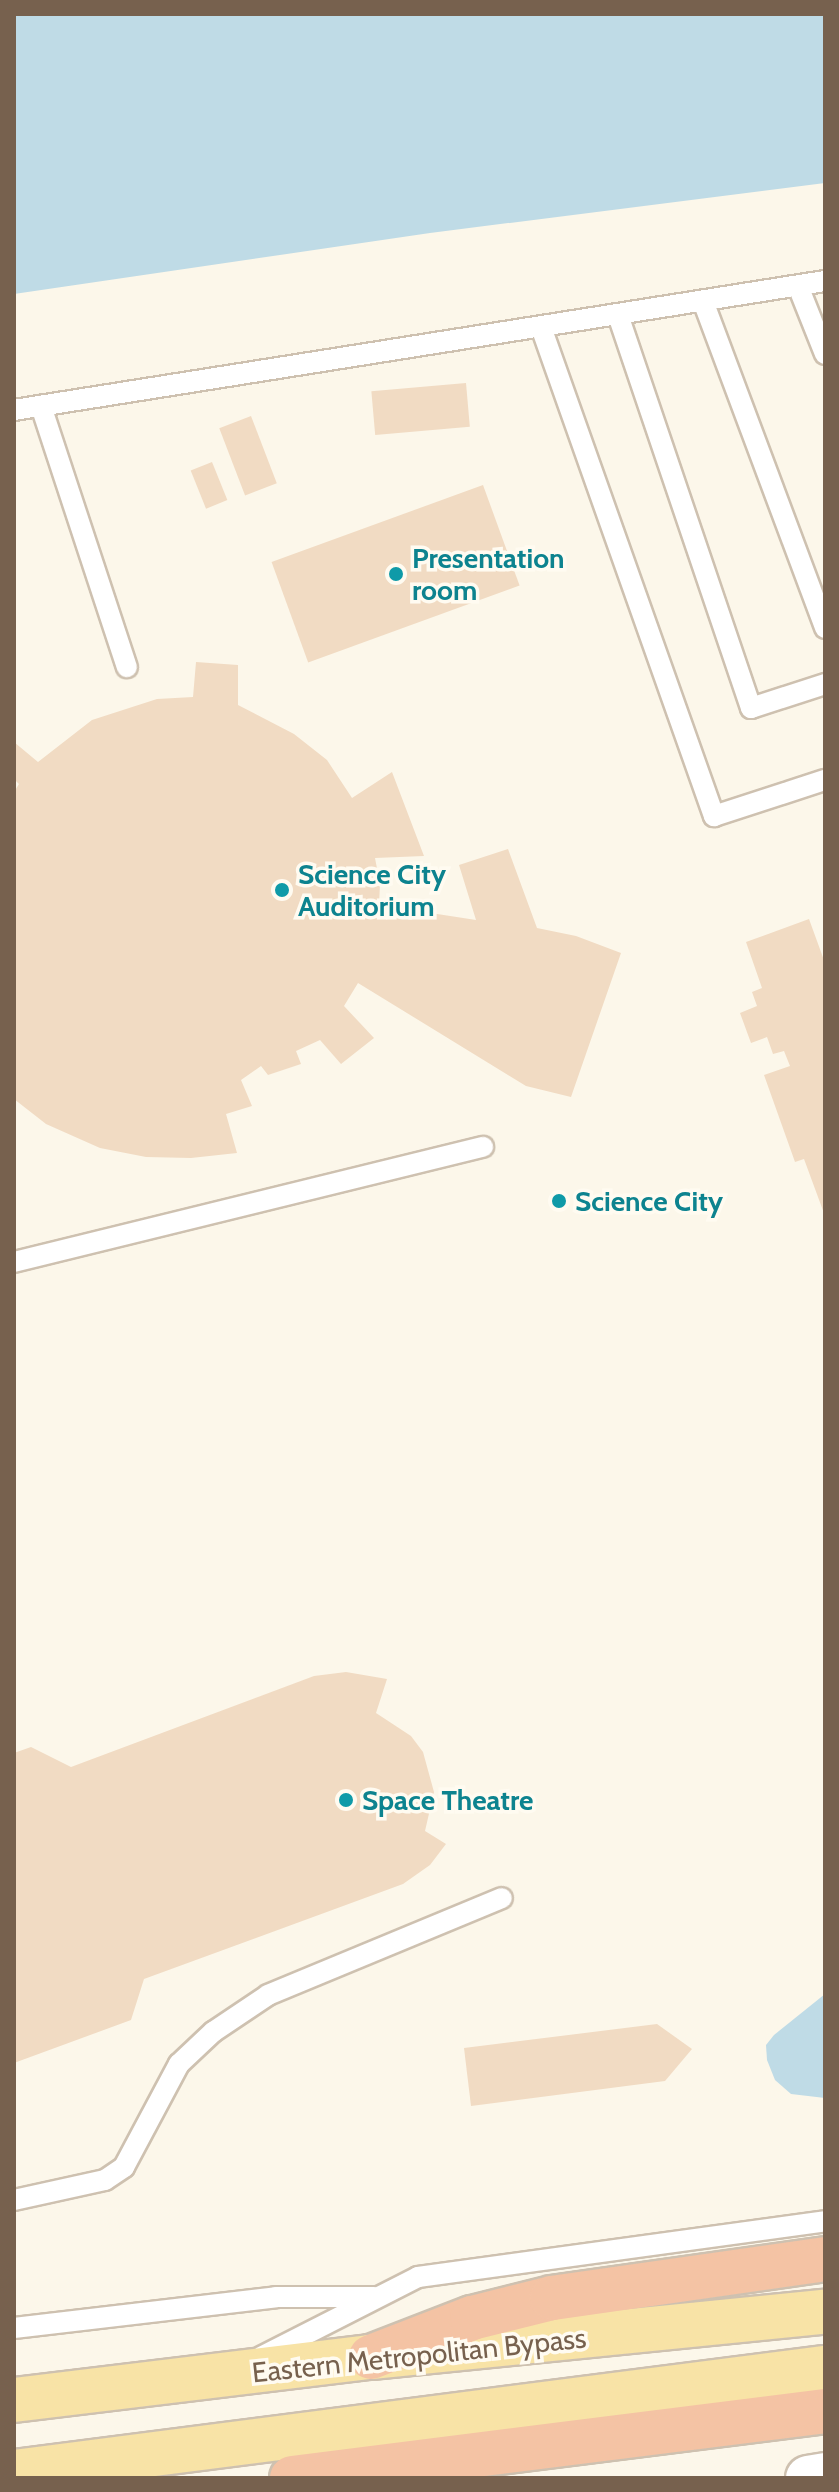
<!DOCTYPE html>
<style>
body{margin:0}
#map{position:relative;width:839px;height:2492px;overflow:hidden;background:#fcf7ea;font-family:Cabin,sans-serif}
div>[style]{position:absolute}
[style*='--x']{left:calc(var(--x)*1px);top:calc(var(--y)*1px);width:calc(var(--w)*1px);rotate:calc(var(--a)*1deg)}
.water>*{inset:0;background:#bfdbe6}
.building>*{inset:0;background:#f1dbc3;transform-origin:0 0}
.roads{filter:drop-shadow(2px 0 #cec1b0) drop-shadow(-2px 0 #cec1b0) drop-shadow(0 2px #cec1b0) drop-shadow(0 -2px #cec1b0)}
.service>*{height:20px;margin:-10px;padding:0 10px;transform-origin:10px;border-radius:10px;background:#fff}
.tertiary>*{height:44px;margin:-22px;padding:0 22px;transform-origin:22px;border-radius:22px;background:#fff}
.primary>*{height:44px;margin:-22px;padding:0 22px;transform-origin:22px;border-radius:22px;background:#f8e3a6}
.motorway>*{height:44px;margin:-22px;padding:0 22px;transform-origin:22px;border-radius:22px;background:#f4c3a4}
.dots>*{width:22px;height:22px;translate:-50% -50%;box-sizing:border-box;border:4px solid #fffbf1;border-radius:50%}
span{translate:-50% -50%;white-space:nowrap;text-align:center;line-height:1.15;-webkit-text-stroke:7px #fffbf1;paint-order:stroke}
.culture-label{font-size:28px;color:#0d838f;font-weight:700}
.left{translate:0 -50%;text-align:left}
.street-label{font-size:28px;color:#77614e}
.frame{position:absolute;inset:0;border:16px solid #77614e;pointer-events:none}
</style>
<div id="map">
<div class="water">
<div style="clip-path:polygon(14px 14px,825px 14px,825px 183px,430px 233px,14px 294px)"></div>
<div style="clip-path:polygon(825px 1994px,825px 2098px,791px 2094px,775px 2080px,767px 2060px,766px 2045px,774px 2035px)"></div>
</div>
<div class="building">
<div style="left:466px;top:383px;width:44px;height:95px;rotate:85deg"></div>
<div style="left:251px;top:416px;width:72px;height:34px;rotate:69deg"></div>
<div style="left:212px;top:462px;width:41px;height:23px;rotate:68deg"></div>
<div style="left:483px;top:485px;width:107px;height:225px;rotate:70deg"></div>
<div style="clip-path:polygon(196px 662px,238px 665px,238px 705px,294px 734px,327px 760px,352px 798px,392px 772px,424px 856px,375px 858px,380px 884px,379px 905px,476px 920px,459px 865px,508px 849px,537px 928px,576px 936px,621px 953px,571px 1097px,526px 1086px,358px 983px,344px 1006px,374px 1038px,341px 1064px,320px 1040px,296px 1051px,301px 1064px,268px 1075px,261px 1066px,241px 1080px,252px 1106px,226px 1114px,237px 1153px,191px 1158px,146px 1157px,100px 1148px,46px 1124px,14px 1099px,14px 792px,19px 784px,14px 779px,14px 742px,38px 762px,92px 720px,157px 699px,193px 697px)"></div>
<div style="clip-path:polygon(809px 919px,825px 963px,825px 1216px,804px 1159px,795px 1162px,764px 1075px,790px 1066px,784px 1051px,773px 1054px,767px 1037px,751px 1043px,740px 1013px,757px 1006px,752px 992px,762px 988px,746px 942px)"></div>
<div style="clip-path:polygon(346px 1672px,387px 1679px,376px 1713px,411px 1736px,423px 1752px,434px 1792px,425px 1831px,446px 1844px,430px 1865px,403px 1884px,144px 1979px,131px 2020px,14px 2063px,14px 1753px,31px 1747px,71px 1767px,314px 1676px)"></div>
<div style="clip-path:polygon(657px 2024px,692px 2049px,665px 2081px,471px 2106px,464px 2048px)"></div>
</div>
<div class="roads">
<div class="service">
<div style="--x:798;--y:286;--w:73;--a:68.3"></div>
<div style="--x:703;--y:301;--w:349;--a:69.5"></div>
<div style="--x:618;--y:315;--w:415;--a:71.3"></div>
<div style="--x:751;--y:708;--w:78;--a:-18"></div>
<div style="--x:541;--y:327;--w:519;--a:70.52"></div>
<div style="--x:714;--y:816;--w:117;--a:-18"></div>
<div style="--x:41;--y:406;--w:275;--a:71.8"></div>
<div style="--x:14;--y:410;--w:821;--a:-9.04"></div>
<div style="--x:14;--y:1262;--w:483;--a:-13.8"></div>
<div style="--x:14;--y:2200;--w:93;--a:-12.4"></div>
<div style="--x:105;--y:2180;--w:23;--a:-34"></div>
<div style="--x:124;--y:2167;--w:117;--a:-61.9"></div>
<div style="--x:179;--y:2064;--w:47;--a:-43.3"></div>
<div style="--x:213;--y:2032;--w:66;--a:-33.9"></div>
<div style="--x:268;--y:1995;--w:253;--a:-22.5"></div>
<div style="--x:14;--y:2328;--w:264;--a:-6.7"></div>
<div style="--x:276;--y:2297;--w:98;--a:0"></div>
<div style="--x:261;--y:2357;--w:176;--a:-27"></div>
<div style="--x:418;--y:2277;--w:411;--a:-7.8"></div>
</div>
<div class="tertiary">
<div style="--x:808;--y:2478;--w:17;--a:-10"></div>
</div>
<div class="primary">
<div style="--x:14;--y:2400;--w:360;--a:-6.9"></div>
<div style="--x:371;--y:2357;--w:456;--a:-5.7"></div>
<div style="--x:14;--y:2472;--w:818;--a:-7.31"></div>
</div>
<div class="motorway">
<div style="--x:371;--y:2357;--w:108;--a:-21.1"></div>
<div style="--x:472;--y:2318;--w:82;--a:-14"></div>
<div style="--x:552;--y:2298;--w:276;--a:-8.1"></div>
<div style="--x:292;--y:2478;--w:537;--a:-7.16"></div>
</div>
</div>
<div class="dots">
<div style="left:396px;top:574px;background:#0f9aa8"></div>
<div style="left:282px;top:890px;background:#0f9aa8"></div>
<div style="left:559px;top:1201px;background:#0f9aa8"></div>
<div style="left:346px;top:1800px;background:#0f9aa8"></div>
</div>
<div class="culture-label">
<span class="left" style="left:412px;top:574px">Presentation<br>room</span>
<span class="left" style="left:298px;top:890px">Science City<br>Auditorium</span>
<span class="left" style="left:575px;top:1201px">Science City</span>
<span class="left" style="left:362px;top:1800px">Space Theatre</span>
</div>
<div class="street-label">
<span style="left:419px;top:2355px;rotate:-6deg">Eastern Metropolitan Bypass</span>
</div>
<div class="frame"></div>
</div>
